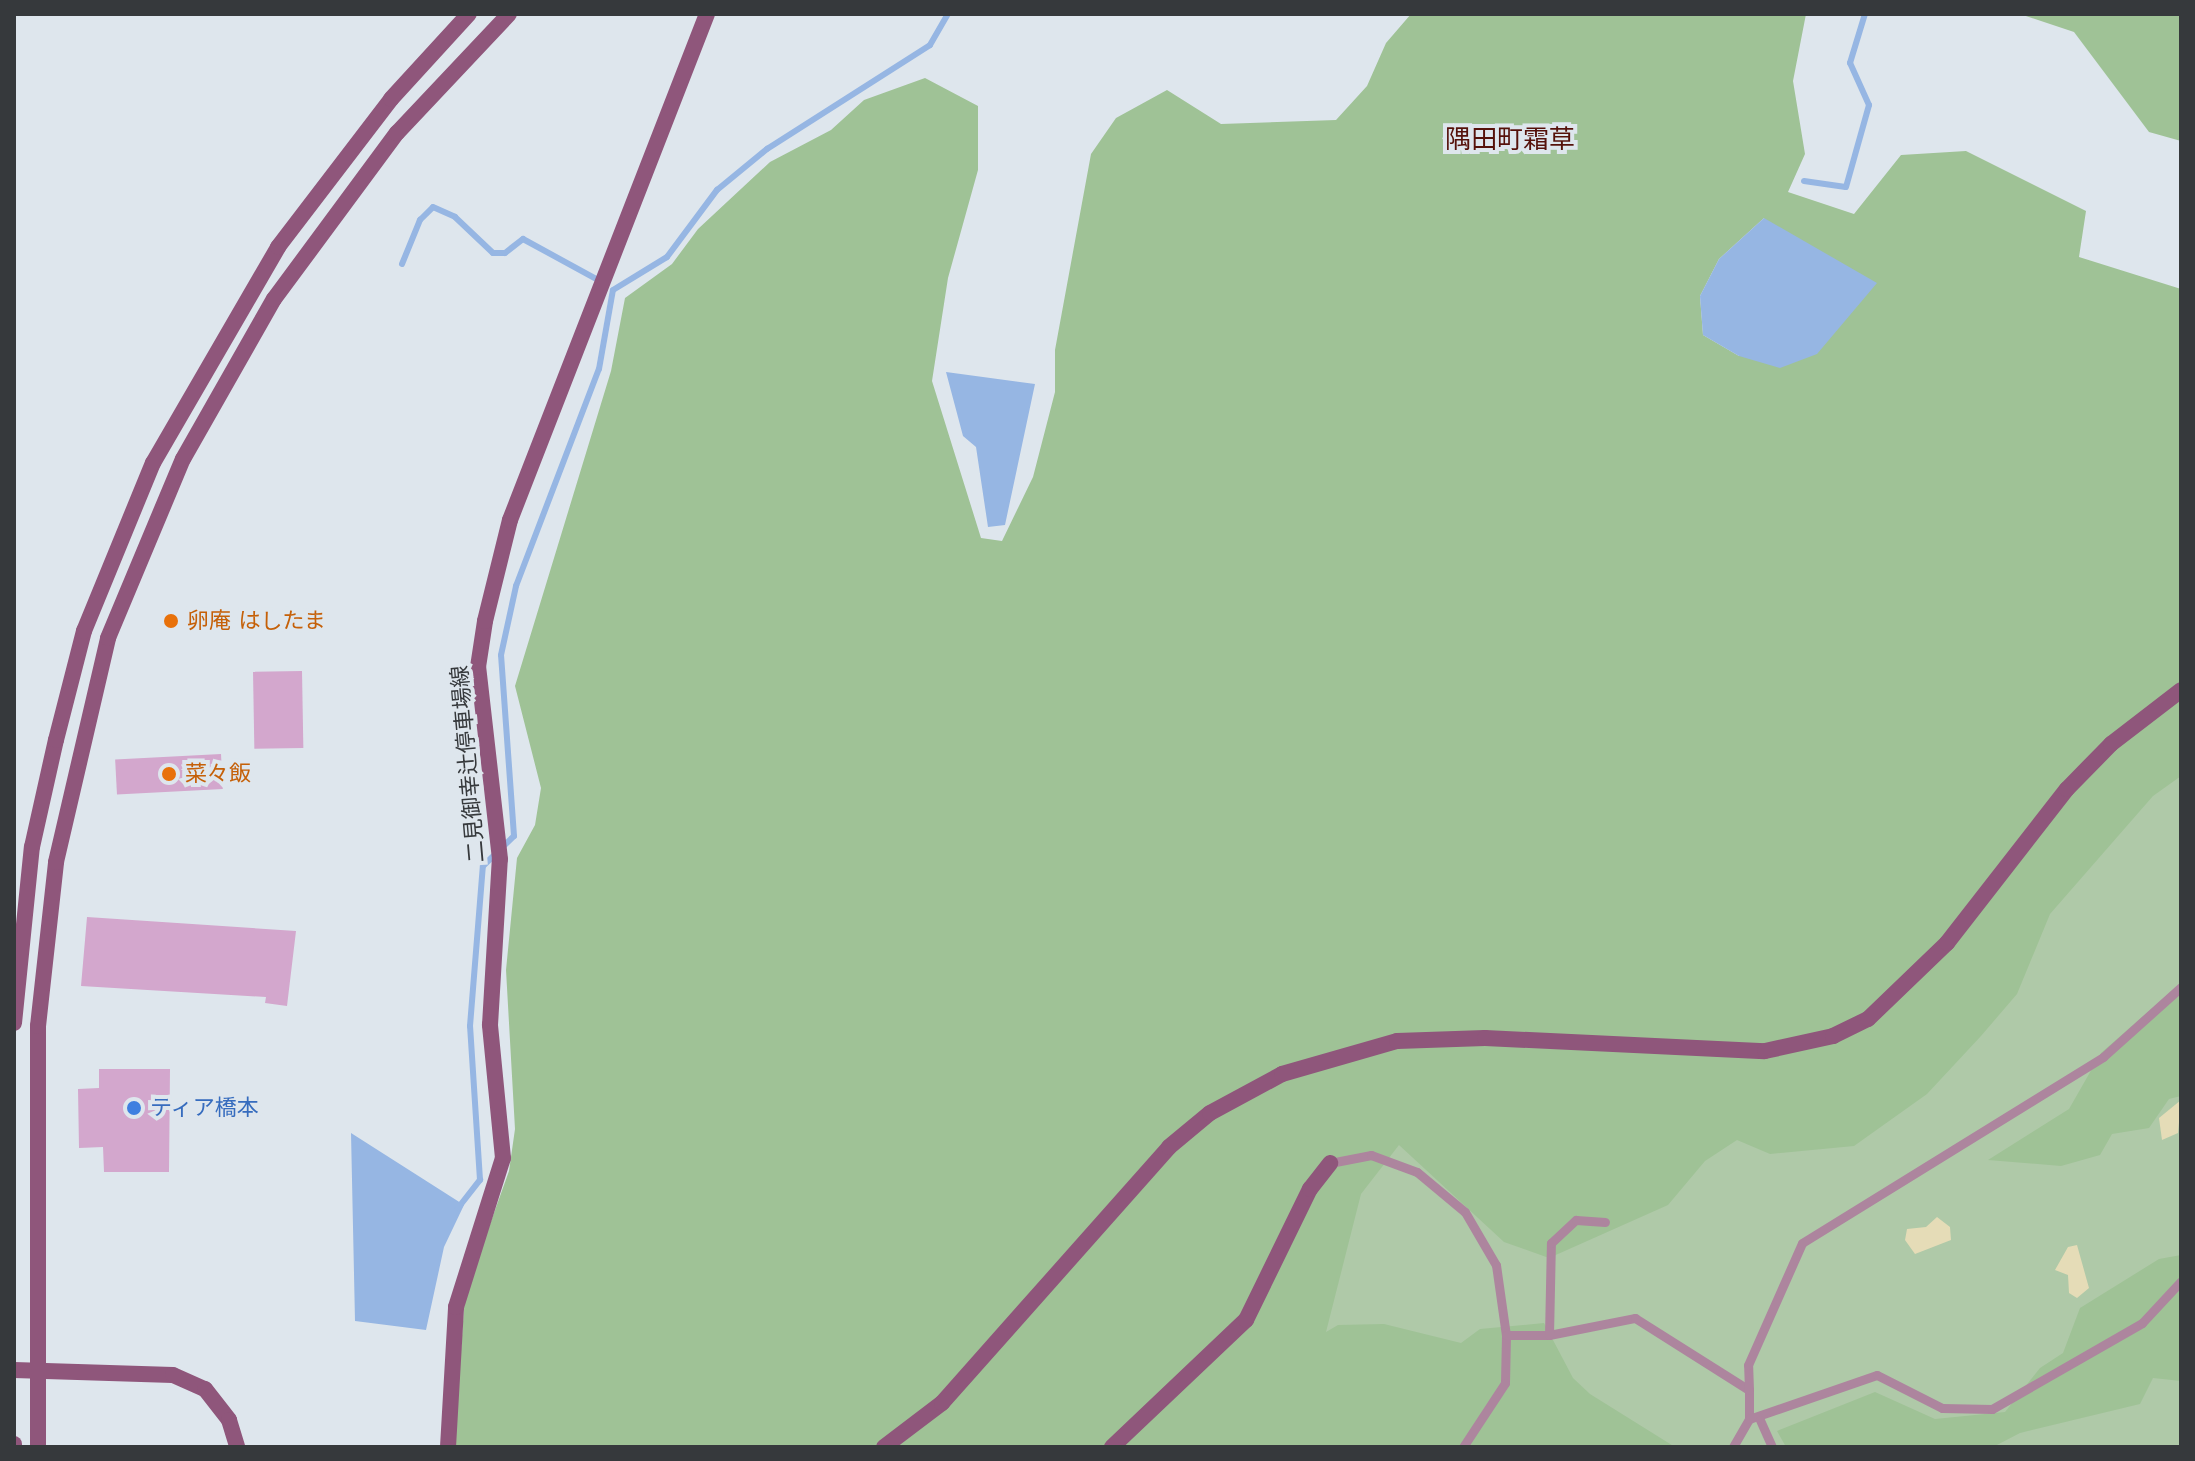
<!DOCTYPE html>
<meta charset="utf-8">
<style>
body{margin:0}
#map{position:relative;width:2195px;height:1461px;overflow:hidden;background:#dee6ed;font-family:"Work Sans","Noto Sans JP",sans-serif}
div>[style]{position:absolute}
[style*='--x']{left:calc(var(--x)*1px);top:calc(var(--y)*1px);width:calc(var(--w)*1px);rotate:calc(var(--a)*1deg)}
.green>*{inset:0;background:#afc9a8}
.forest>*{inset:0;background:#9fc296}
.sand>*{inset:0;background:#e5dcb7}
.water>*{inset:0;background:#96b6e3}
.stream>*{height:6px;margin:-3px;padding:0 3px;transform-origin:3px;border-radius:3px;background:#96b6e3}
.building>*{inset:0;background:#d3a7cd;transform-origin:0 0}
.lane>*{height:9px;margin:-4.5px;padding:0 4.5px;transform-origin:4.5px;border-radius:4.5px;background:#ad859e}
.secondary>*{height:16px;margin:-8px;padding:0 8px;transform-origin:8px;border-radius:8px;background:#8f567b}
.dots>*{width:22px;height:22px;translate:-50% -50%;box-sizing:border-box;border:4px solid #dee6ed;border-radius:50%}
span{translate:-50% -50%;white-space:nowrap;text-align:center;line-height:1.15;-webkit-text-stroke:8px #dee6ed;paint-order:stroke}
.food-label{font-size:22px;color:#c56008}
.left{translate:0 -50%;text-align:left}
.street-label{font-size:22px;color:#36393c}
.shop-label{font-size:22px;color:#366cbe}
.quarter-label{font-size:26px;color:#55110a}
.frame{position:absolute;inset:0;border:16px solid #36393c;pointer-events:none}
</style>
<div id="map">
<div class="green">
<div style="clip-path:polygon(2181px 704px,2181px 1447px,1132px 1447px,1362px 1058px)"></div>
</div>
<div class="forest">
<div style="clip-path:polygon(evenodd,1411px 14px,1806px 14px,1793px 81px,1805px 154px,1788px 192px,1854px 214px,1901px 155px,1966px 151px,2086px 211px,2079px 257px,2181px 289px,2181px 776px,2153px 796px,2050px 914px,2017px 994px,1981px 1036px,1927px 1094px,1854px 1146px,1770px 1154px,1737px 1140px,1705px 1161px,1668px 1205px,1549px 1258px,1504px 1242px,1399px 1145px,1361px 1194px,1326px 1332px,1338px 1325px,1384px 1324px,1461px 1343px,1480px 1329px,1544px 1323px,1573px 1378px,1590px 1394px,1675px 1447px,454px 1447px,465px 1294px,509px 1171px,515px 1129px,506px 970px,517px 858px,535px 825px,541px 788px,515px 686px,611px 371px,625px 298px,672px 264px,698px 229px,770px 162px,831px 130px,864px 100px,925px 78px,978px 106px,978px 170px,948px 278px,932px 381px,981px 538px,1002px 541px,1033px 477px,1055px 392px,1055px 350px,1091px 154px,1116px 118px,1167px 90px,1221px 124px,1336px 120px,1367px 86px,1386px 43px,1411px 14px,1764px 218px,1739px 356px,1703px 335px,1700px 296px,1719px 259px,1764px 218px)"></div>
<div style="clip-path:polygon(2020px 14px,2181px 14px,2181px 141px,2149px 132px,2074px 32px)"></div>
<div style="clip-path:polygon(2181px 983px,2181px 1096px,2169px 1099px,2149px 1128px,2112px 1134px,2100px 1155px,2061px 1166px,1988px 1160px,2069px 1109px,2101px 1053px)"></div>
<div style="clip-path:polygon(2181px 1255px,2181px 1381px,2153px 1378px,2140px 1404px,2020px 1433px,1993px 1447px,1786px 1447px,1777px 1431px,1875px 1392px,1935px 1419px,2005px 1412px,2040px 1368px,2063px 1353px,2080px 1308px,2159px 1259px)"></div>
</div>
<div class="sand">
<div style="clip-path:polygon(2181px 1100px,2178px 1133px,2162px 1140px,2159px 1118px)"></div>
<div style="clip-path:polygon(1937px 1217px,1950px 1227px,1951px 1240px,1915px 1254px,1905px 1240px,1907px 1229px,1926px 1227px)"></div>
<div style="clip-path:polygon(2077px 1245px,2089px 1288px,2077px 1298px,2069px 1293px,2068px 1275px,2055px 1270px,2068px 1247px)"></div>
</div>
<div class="water">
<div style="clip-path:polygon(1764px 218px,1877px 283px,1817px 354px,1780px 368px,1739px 356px,1703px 335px,1700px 296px,1719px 259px)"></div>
<div style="clip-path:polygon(946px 372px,1035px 384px,1005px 525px,988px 527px,976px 447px,963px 436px)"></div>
<div style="clip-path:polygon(351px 1133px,464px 1205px,444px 1247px,426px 1330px,355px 1321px)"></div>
</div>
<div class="stream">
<div style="--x:1804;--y:181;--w:42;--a:8.1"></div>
<div style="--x:1846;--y:187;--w:85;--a:-74.3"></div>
<div style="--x:1869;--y:105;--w:46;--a:-114.3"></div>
<div style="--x:1850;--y:63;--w:51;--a:-73"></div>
<div style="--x:402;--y:264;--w:48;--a:-67.8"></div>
<div style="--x:420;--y:220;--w:18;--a:-45"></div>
<div style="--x:433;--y:207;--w:24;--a:24"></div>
<div style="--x:455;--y:217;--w:52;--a:43.5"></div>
<div style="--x:493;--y:253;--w:12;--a:0"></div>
<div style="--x:505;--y:253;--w:23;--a:-38"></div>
<div style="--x:523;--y:239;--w:90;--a:28.6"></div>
<div style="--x:458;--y:1208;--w:36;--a:-52"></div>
<div style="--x:480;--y:1180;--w:154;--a:-93.7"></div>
<div style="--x:470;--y:1026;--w:161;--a:-85.4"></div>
<div style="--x:483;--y:866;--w:43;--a:-44.1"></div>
<div style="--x:514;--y:836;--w:181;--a:-94.1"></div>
<div style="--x:501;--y:655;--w:71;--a:-77.7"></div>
<div style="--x:516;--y:586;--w:232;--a:-69.1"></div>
<div style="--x:599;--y:369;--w:80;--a:-80"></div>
<div style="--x:613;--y:290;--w:63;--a:-31.4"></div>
<div style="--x:667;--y:257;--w:84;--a:-53.3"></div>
<div style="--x:717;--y:190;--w:65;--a:-39.4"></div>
<div style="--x:767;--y:149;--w:193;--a:-32.5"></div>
<div style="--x:930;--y:45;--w:36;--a:-60"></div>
</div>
<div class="building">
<div style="left:302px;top:671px;width:77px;height:49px;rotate:89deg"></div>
<div style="left:221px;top:754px;width:35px;height:106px;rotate:87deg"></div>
<div style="clip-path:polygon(87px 917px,296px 931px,287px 1006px,265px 1003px,266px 997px,81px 986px)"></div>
<div style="clip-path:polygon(99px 1069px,170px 1069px,169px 1172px,104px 1172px,103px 1147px,79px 1148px,78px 1089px,99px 1088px)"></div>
</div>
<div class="lane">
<div style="--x:1330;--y:1163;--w:42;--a:-11"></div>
<div style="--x:1371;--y:1155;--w:49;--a:20.3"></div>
<div style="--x:1417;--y:1172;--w:62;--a:39.8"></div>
<div style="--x:1465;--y:1212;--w:61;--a:59.7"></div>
<div style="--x:1496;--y:1265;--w:71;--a:81.9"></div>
<div style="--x:1506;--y:1335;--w:48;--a:91.2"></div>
<div style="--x:1505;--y:1383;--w:77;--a:123.3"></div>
<div style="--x:1506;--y:1335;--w:43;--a:0"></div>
<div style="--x:1549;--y:1335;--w:88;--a:-11.2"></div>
<div style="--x:1635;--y:1318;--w:135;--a:32.3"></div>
<div style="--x:1749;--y:1390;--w:29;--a:90"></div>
<div style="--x:1749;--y:1419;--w:32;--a:120"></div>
<div style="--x:1549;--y:1335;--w:92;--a:-88.8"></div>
<div style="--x:1551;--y:1243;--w:34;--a:-43"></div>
<div style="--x:1576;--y:1220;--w:29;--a:4"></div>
<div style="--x:1749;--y:1390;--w:25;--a:-92"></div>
<div style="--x:1748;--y:1365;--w:133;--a:-66.1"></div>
<div style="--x:1802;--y:1243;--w:354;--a:-31.7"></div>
<div style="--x:2103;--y:1057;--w:105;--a:-41.9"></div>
<div style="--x:1749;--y:1419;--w:135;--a:-19"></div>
<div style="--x:1877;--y:1375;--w:73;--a:26.9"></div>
<div style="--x:1942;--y:1408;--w:50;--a:1.1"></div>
<div style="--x:1992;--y:1409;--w:173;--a:-29.8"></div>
<div style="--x:2142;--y:1323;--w:57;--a:-47.1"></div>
<div style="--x:1760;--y:1420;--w:30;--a:66"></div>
</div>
<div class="secondary">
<div style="--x:14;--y:1023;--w:177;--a:-84.2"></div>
<div style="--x:32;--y:847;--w:110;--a:-77.4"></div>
<div style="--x:56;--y:740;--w:113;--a:-75.6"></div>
<div style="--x:84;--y:631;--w:182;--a:-67.7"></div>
<div style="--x:153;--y:463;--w:250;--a:-59.9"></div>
<div style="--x:278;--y:247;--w:186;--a:-52.6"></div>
<div style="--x:391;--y:99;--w:115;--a:-47.5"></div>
<div style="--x:14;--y:1370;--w:159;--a:1.8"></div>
<div style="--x:173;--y:1375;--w:35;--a:24"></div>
<div style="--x:205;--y:1389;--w:39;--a:52"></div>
<div style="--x:229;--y:1420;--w:28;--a:73"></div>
<div style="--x:14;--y:1444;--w:3;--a:90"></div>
<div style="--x:38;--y:1447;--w:421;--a:-90"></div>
<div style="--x:38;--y:1026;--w:165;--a:-83.7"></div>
<div style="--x:56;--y:862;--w:230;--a:-76.9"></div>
<div style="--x:108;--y:638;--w:194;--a:-67.3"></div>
<div style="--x:183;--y:459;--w:184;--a:-60.4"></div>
<div style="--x:274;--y:299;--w:207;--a:-53.5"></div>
<div style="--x:397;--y:133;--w:163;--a:-46.7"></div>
<div style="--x:448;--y:1447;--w:140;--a:-86.7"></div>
<div style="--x:456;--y:1307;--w:156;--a:-72.5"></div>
<div style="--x:503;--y:1158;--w:134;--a:-95.6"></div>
<div style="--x:490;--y:1025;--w:166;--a:-86.6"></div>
<div style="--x:500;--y:859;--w:193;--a:-96.5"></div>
<div style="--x:478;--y:667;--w:47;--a:-81.3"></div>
<div style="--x:485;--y:621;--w:104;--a:-76.1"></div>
<div style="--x:510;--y:520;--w:543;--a:-68.73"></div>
<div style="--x:884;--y:1447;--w:73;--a:-37.2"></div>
<div style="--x:942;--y:1403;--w:342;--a:-48.4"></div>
<div style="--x:1169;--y:1147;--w:53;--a:-39.7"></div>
<div style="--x:1210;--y:1113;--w:82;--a:-28.4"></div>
<div style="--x:1282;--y:1074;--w:120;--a:-16"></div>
<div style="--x:1397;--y:1041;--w:88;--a:-2"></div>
<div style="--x:1485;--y:1038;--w:280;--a:2.7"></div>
<div style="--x:1765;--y:1051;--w:70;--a:-12.4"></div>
<div style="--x:1833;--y:1036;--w:39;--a:-26"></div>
<div style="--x:1868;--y:1019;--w:110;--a:-43.9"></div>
<div style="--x:1947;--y:943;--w:195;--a:-52.1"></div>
<div style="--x:2067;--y:789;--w:63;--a:-45.6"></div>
<div style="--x:2111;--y:744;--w:88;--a:-37.6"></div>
<div style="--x:1112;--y:1447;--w:185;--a:-43.5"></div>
<div style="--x:1246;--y:1320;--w:146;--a:-64"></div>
<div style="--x:1310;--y:1189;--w:33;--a:-52"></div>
</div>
<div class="dots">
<div style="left:171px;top:621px;background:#e8710a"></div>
<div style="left:169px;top:774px;background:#e8710a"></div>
<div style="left:134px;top:1108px;background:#3f7fe0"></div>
</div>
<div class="food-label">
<span class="left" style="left:187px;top:621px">卵庵 はしたま</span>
<span class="left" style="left:185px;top:774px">菜々飯</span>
</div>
<div class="street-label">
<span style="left:468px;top:764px;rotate:-95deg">二見御幸辻停車場線</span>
</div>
<div class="shop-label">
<span class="left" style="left:150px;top:1108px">ティア橋本</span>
</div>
<div class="quarter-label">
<span style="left:1510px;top:140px">隅田町霜草</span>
</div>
<div class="frame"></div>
</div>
